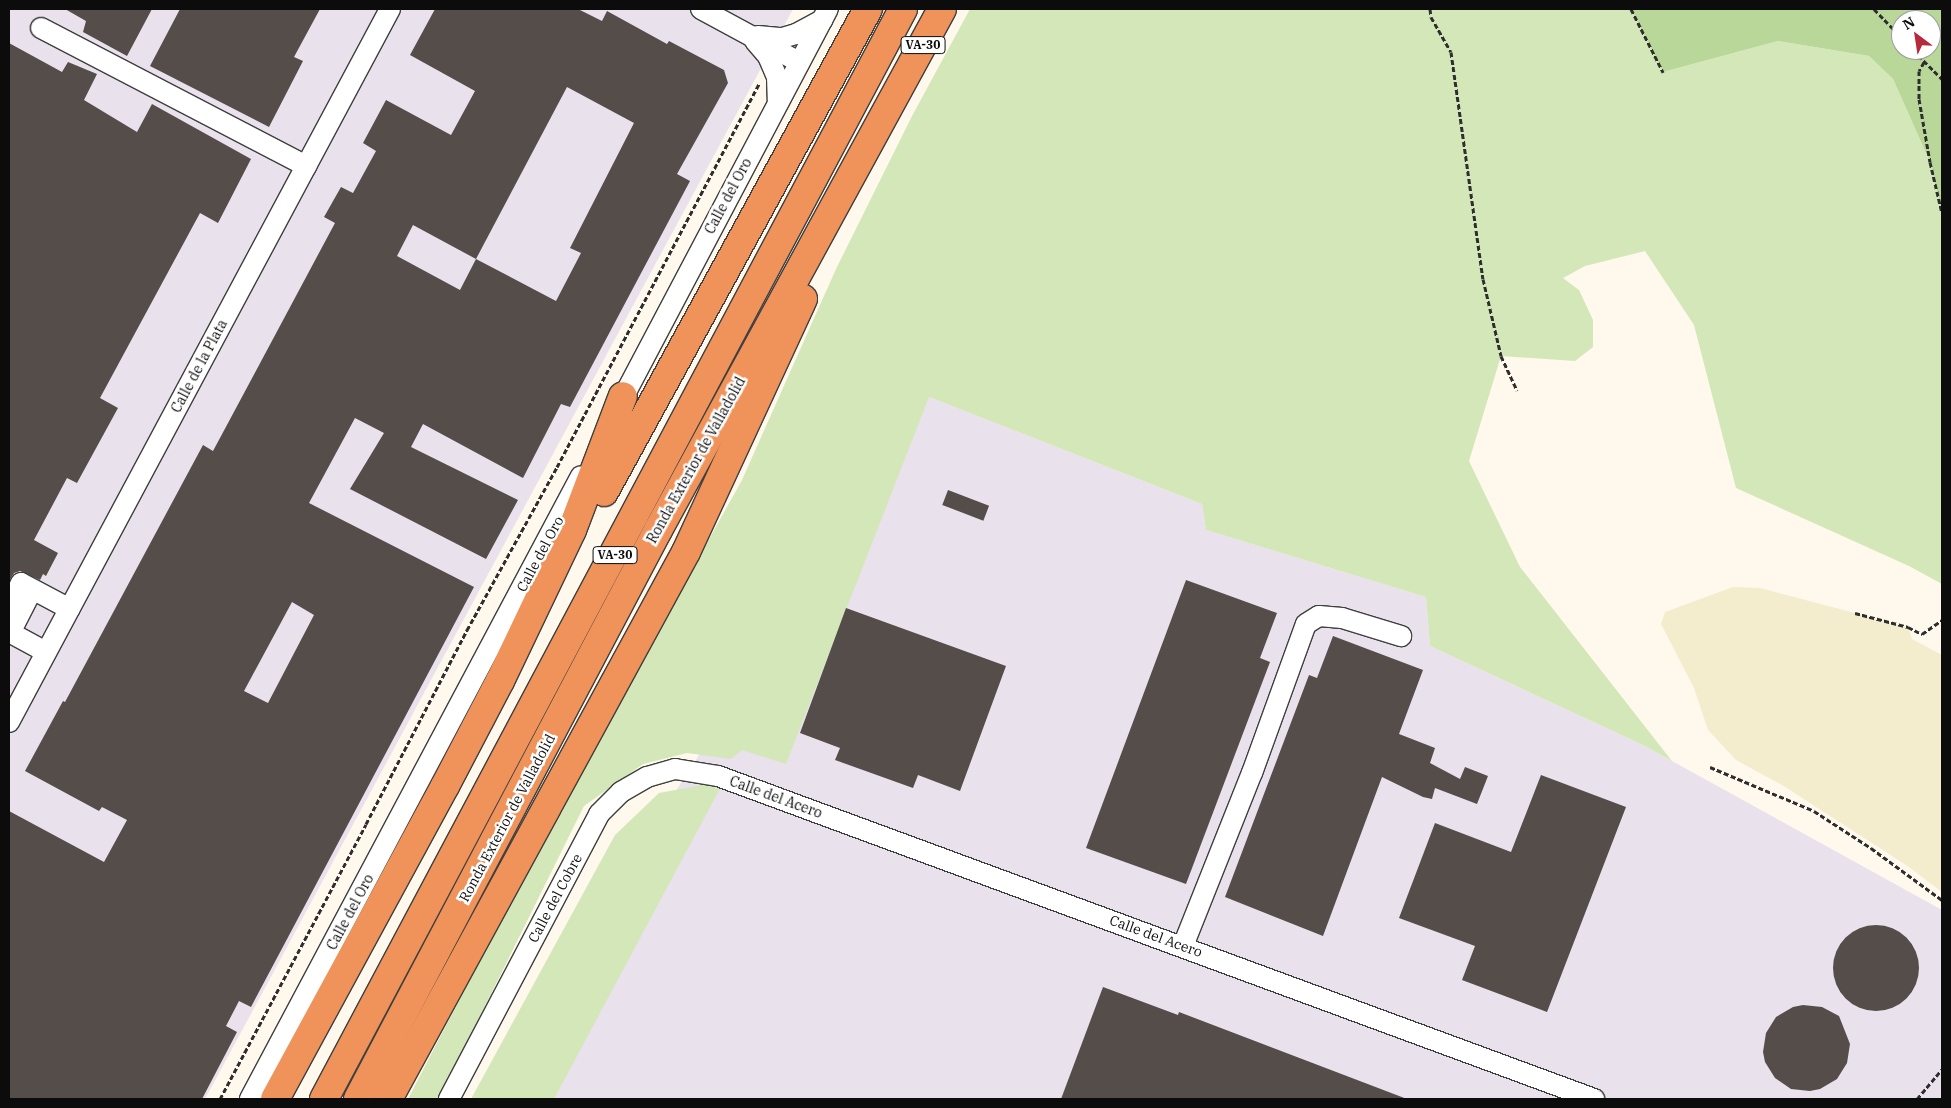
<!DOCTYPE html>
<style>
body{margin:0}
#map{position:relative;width:1951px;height:1108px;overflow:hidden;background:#fef9ec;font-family:"IBM Plex Serif",serif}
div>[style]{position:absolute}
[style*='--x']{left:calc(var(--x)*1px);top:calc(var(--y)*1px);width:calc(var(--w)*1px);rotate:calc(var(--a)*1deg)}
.industrial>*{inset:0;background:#e9e1eb}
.farmland>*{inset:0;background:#f3edce}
.green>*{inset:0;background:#d4e7b8}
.forest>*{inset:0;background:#b9d798}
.building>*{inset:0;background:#554d49;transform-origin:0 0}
.round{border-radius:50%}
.path>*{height:3px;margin-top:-1.5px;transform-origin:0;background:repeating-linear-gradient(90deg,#2e2e2e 0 5px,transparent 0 7.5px)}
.roads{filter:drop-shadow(1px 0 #3f3f3f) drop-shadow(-1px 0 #3f3f3f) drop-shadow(0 1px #3f3f3f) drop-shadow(0 -1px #3f3f3f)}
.minor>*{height:20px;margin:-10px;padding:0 10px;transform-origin:10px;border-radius:10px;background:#fff}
.highway>*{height:28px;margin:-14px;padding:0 14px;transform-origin:14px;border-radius:14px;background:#ef935a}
span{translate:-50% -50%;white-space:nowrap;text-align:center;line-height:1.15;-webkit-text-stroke:5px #fff;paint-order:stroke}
.shield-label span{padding:1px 4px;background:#fff;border:1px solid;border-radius:4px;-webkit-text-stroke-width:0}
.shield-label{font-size:12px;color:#0c0c0c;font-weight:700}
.street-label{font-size:14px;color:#0c0c0c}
.frame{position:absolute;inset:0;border:10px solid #0c0c0c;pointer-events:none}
.north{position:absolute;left:1891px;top:10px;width:50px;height:50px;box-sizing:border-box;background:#fff;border:1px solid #9e9e9e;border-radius:50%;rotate:329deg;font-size:14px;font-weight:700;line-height:20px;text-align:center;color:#0c0c0c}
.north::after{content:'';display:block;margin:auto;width:18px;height:22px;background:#b72a3b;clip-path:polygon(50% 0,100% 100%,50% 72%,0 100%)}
</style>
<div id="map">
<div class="industrial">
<div style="clip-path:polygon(9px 9px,793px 9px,205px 1099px,9px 1099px)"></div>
<div style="clip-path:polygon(929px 397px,1202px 504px,1206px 530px,1426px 597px,1430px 646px,1643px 745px,1942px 910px,1942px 1099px,478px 1099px)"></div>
</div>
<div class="farmland">
<div style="clip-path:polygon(1733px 587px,1760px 588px,1908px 627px,1912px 639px,1942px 655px,1942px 892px,1906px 865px,1782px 785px,1736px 760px,1708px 730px,1694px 688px,1661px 624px,1665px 612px)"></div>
</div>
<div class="green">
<div style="clip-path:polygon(970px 9px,1631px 9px,1663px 72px,1778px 41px,1869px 56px,1893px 79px,1930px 162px,1942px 213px,1942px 584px,1909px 566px,1736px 488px,1694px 325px,1645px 251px,1585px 266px,1563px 278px,1579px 290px,1593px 320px,1593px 347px,1575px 361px,1501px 356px,1469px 461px,1520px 567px,1672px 761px,1643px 745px,1430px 646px,1426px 597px,1206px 530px,1202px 504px,929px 397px,786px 764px,742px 750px,731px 759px,687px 753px,643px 764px,584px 806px,439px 1099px,408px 1099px,551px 823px,742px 480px,836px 269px,912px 116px)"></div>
<div style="clip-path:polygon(724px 781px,554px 1099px,471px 1099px,615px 835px,659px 793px)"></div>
</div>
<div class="forest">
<div style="clip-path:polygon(evenodd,1631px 9px,1942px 9px,1942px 213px,1930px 162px,1893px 79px,1869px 56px,1778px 41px,1663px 72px,1631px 9px,1901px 20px,1931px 20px,1931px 50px,1901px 50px,1901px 20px)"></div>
</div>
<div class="building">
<div style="clip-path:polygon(65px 9px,152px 9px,127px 56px,83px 32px,86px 21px)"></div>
<div style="clip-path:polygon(180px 9px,320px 9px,294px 57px,303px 61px,269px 127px,150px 66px)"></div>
<div style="clip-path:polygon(evenodd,435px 9px,578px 9px,602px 21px,607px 11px,667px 44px,669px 41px,724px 70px,728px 83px,677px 174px,690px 181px,570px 407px,561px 404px,523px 478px,423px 424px,411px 447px,518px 500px,486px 559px,350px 489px,384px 433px,355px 418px,309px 503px,474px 587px,251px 1007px,239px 1001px,226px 1026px,237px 1032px,202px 1099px,9px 1099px,9px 811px,104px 862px,127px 820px,102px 807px,99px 811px,25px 771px,63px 701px,65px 702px,203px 445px,213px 451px,335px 223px,324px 217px,341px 187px,353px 193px,376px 151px,363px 143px,386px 100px,451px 135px,475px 91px,410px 55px,435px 9px,567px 87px,634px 123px,570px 248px,581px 253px,556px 301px,476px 259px,567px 87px,435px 9px,413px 225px,476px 259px,460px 290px,397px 256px,413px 225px,435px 9px,292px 602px,314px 615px,268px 703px,244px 691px,292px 602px)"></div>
<div style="clip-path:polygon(9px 43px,62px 72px,68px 62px,97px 74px,84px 100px,137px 132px,152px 104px,251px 159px,218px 223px,200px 213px,100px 398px,118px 408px,77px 483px,67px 478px,34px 540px,58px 553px,46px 576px,43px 574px,40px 580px,20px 571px,14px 573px,9px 581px)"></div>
<div style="left:948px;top:490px;width:44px;height:16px;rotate:21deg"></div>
<div style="clip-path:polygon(1186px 580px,1277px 613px,1260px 658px,1270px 662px,1186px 884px,1086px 848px)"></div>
<div style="clip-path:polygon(846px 608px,1006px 666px,960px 791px,918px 775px,913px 788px,835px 760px,840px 748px,800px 733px)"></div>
<div style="clip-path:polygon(1333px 636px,1423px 670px,1399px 734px,1435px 748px,1430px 763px,1460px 779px,1465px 767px,1488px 776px,1477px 804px,1435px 788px,1432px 799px,1423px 797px,1382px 777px,1323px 936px,1225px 897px,1309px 675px,1317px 678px)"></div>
<div style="clip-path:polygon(1541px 775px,1626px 807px,1547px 1012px,1462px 980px,1475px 946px,1399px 918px,1435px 823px,1511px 852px)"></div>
<div class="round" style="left:1833px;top:925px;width:86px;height:86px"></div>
<div style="clip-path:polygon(1103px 987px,1178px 1015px,1179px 1012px,1407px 1099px,1061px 1099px)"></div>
<div style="clip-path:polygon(1803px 1005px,1822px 1007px,1839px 1016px,1850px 1044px,1847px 1063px,1837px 1079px,1820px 1089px,1810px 1091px,1791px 1089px,1775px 1078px,1765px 1062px,1763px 1052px,1766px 1033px,1776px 1017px,1793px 1007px)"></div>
</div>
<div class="path">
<div style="--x:1430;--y:9;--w:8;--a:83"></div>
<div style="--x:1431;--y:17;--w:40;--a:60.3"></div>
<div style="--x:1451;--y:52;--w:229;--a:82"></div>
<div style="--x:1483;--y:279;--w:79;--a:76.8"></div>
<div style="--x:1501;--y:356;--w:38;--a:65"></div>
<div style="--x:1631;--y:9;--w:71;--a:63.1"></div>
<div style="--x:1874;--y:9;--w:39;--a:46"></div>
<div style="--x:1913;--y:50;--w:41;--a:45"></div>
<div style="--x:1924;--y:62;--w:10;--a:119"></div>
<div style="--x:1919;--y:71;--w:28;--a:90"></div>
<div style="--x:1919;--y:99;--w:64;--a:80.1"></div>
<div style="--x:1930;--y:162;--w:52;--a:76.8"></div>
<div style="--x:1855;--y:613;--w:55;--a:14.8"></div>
<div style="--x:1908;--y:627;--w:16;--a:27"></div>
<div style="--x:1922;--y:634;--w:24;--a:-35"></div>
<div style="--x:1710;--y:767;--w:113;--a:22.9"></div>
<div style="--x:1814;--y:811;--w:68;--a:33"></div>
<div style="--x:1871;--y:848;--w:88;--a:36.2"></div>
<div style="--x:220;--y:1099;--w:311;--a:-62"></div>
<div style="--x:366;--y:824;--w:219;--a:-62.5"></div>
<div style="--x:467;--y:630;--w:186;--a:-61.1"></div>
<div style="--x:557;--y:467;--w:433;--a:-62.2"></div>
<div style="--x:1917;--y:1099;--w:39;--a:-50"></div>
</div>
<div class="roads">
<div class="minor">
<div style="--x:701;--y:9;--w:111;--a:28.4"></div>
<div style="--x:41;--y:28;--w:299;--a:27.5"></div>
<div style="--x:758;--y:36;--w:24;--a:5"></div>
<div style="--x:782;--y:38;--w:15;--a:-16"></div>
<div style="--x:796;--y:34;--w:30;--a:-28"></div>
<div style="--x:755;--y:41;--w:20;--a:49"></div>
<div style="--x:768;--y:56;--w:23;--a:67"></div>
<div style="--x:777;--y:77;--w:24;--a:88"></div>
<div style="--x:617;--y:409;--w:452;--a:-62.2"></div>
<div style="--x:9;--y:605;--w:25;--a:-61"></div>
<div style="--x:21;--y:583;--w:55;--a:28"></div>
<div style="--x:9;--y:632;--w:42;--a:28.4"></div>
<div style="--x:10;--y:633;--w:48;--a:-62.9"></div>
<div style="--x:9;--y:722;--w:808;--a:-61.88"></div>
<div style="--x:1183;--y:946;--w:186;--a:-68.3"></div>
<div style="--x:1252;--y:773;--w:158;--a:-70.1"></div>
<div style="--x:1306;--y:624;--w:15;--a:-32"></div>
<div style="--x:1319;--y:616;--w:23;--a:5"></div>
<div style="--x:1342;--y:618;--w:62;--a:17"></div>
<div style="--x:250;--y:1099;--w:705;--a:-62.02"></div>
<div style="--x:449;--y:1099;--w:322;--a:-62.2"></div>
<div style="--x:599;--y:814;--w:31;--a:-45"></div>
<div style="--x:621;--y:792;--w:30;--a:-30"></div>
<div style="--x:647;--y:777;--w:29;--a:-16"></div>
<div style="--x:675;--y:769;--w:44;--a:9.2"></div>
<div style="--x:718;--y:776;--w:934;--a:20.24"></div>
</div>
<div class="highway">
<div style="--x:604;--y:492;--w:550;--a:-61.34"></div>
<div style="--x:275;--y:1099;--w:356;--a:-61.5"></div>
<div style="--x:445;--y:786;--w:119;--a:-62.4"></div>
<div style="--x:500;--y:681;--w:167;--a:-64.5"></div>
<div style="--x:572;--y:530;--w:143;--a:-69.2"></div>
<div style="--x:324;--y:1099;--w:1234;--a:-62.02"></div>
<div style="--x:358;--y:1099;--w:643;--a:-62.2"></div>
<div style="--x:658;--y:530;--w:593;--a:-61.4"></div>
<div style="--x:388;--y:1099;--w:623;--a:-61.42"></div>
<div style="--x:686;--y:552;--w:279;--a:-65.2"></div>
</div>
</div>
<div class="shield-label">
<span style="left:923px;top:45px">VA-30</span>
<span style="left:615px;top:555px">VA-30</span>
</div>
<div class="street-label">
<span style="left:728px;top:196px;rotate:-62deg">Calle del Oro</span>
<span style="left:199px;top:366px;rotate:-62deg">Calle de la Plata</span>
<span style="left:696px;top:460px;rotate:-61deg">Ronda Exterior de Valladolid</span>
<span style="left:540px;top:554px;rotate:-62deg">Calle del Oro</span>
<span style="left:776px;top:797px;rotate:20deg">Calle del Acero</span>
<span style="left:507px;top:818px;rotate:-62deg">Ronda Exterior de Valladolid</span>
<span style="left:555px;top:898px;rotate:-62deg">Calle del Cobre</span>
<span style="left:350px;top:912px;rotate:-62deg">Calle del Oro</span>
<span style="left:1156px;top:936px;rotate:20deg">Calle del Acero</span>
</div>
<div class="frame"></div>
<div class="north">N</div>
</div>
